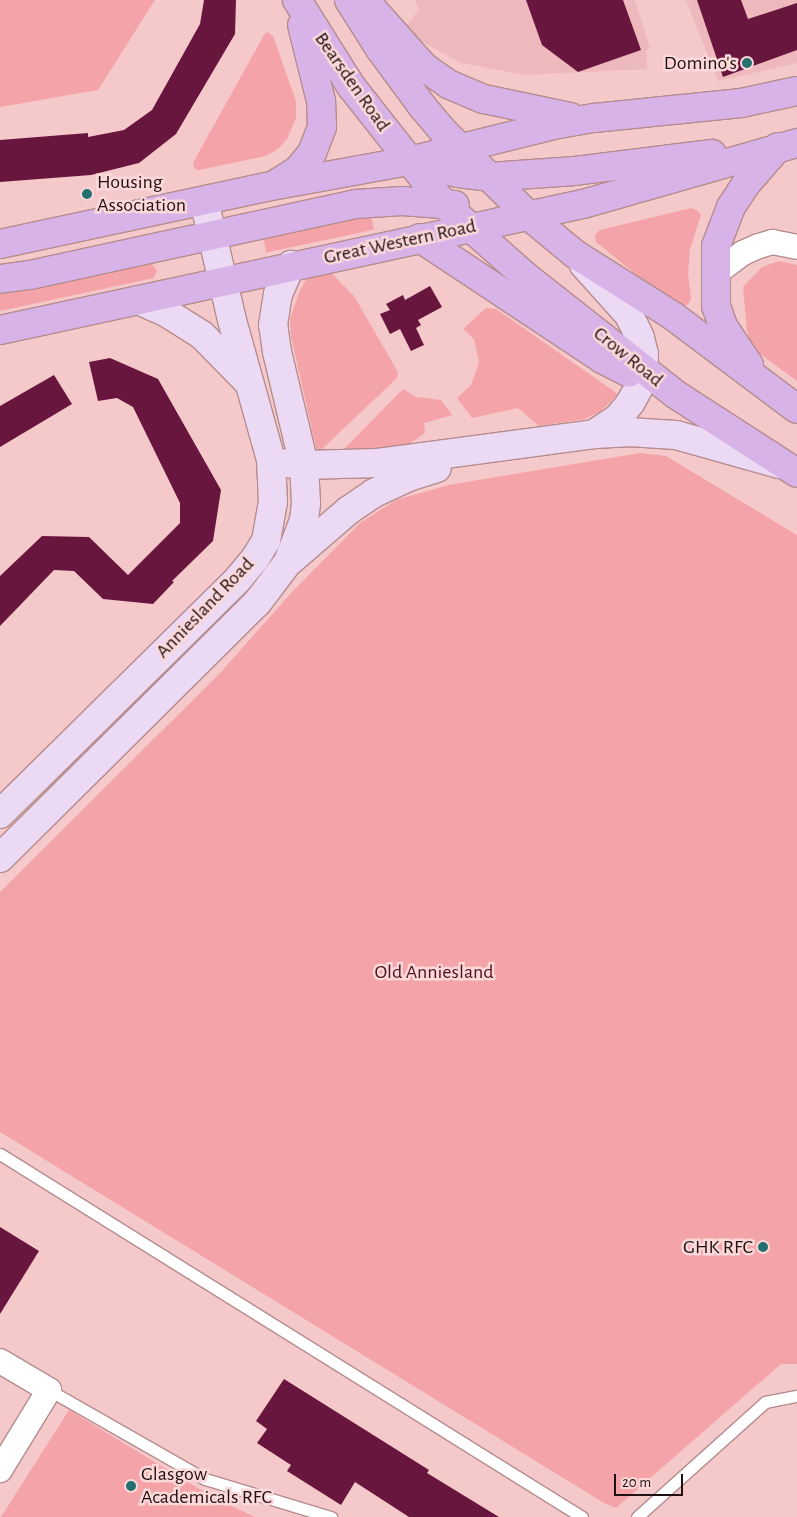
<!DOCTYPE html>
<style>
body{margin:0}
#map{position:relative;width:797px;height:1517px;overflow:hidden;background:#f5c8ca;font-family:"Alegreya Sans",sans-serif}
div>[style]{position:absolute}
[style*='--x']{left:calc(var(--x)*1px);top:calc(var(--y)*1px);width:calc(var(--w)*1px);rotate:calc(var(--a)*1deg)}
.built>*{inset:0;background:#eeb9bc}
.green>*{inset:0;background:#f4a4a9;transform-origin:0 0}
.building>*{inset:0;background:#69163f}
.roads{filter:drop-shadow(1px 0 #b58c8e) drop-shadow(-1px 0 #b58c8e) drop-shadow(0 1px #b58c8e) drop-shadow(0 -1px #b58c8e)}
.lane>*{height:11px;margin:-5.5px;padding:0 5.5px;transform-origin:5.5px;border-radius:5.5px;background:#fff}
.street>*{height:24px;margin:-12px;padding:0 12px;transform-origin:12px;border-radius:12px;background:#fff}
.secondary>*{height:28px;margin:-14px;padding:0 14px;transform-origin:14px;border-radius:14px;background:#ecd9f3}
.primary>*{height:28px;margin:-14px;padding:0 14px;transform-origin:14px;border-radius:14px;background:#d8b3e8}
.dots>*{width:14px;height:14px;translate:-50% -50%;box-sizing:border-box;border:2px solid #fcd8d9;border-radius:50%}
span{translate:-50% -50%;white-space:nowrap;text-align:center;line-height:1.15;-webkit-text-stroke:5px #fcd8d9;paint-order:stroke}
.poi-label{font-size:20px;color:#201112}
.right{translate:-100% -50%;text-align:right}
.left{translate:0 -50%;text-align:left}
.street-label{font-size:20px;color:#201112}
.park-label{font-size:20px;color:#4f111c}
.scale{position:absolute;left:614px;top:1474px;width:69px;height:22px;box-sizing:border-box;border:2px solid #201112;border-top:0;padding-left:6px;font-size:15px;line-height:18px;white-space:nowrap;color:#201112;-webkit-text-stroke:4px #fcd8d9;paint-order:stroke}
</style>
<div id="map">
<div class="built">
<div style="clip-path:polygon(415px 0,635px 0,650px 48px,646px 51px,647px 69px,526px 75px,461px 63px,403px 31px,419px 9px)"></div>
<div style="clip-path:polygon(686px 0,797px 0,797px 63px,718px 81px)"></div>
</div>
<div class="green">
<div style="clip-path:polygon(0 0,155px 0,98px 90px,0 107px)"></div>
<div style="clip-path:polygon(267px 32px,273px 36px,296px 101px,296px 118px,287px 139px,278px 149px,266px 156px,199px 170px,195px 169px,193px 166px,194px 161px,264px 35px)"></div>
<div style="clip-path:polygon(691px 208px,697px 210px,701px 215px,690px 249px,688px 273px,691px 298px,689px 303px,684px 307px,676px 307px,596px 242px,595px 235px,600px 230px)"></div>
<div style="left:371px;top:216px;width:14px;height:110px;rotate:78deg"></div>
<div style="clip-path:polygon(779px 261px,797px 265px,797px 381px,753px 349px,747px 331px,743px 287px,762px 267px)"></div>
<div style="clip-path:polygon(152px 264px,157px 271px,154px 278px,0 311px,0 294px)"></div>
<div style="clip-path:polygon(317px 274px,332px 274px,354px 296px,398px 372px,397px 378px,321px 450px,316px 448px,291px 336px,290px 319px,300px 290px,307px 278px)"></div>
<div style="clip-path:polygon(486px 308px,496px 309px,618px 394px,601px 411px,585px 419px,539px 426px,518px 408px,472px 418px,457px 398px,471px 385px,479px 362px,474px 339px,463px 329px)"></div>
<div style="clip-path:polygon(403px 389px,416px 397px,441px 400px,452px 415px,424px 423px,425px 433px,408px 445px,392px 449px,344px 453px,345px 448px)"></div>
<div style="clip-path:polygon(640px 453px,666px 456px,797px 535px,797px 1364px,781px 1364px,616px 1508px,604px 1503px,0 1132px,0 892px,220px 673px,293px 591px,360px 523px,396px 500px,449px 485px)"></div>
<div style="clip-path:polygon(69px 1410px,214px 1498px,255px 1517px,1px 1517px)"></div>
</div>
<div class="building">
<div style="clip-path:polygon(204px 0,236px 0,235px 34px,176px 134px,139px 163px,91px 175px,0 182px,0 140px,88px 133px,88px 137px,124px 130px,152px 110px,200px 24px)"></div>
<div style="clip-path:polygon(526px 0,623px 0,641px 50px,578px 72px,542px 45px)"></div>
<div style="clip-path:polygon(697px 0,741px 0,748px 19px,797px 3px,797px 50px,723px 77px)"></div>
<div style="clip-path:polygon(430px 286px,442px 307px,418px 320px,421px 325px,416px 328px,424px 345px,411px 351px,400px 329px,390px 334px,380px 314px,390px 310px,386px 304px,403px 295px,405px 300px)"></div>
<div style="clip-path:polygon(110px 358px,158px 379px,221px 490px,213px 541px,172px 581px,174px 582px,153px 604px,103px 599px,74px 571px,54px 570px,0 626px,0 576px,42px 536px,89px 537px,128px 575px,180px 523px,180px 503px,133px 407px,117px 398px,98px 401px,89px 362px)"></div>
<div style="clip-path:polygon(54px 375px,72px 404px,0 447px,0 406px)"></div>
<div style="clip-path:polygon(0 1227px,39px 1251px,0 1314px)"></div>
<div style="clip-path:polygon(284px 1379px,429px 1470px,427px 1473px,499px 1517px,409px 1517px,355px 1482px,341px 1505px,287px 1471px,291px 1465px,257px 1443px,267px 1429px,256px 1421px)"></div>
</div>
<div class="roads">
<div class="lane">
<div style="--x:0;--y:1154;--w:686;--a:31.95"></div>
<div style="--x:49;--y:1390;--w:180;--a:29.7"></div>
<div style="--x:205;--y:1479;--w:132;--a:16.8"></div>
<div style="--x:637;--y:1517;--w:172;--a:-41.9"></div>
<div style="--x:765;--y:1402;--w:33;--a:-11"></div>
</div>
<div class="street">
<div style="--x:715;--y:274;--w:35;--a:-37"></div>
<div style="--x:743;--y:253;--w:17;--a:-24"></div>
<div style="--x:759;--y:246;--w:14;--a:-17"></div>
<div style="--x:772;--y:242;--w:25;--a:11"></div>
<div style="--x:0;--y:1361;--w:57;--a:30.6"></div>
<div style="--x:49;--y:1390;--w:94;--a:121.5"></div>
</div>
<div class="secondary">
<div style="--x:584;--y:265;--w:67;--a:48"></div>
<div style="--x:629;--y:315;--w:25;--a:64"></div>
<div style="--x:640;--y:338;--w:16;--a:76"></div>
<div style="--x:644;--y:354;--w:26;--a:92"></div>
<div style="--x:643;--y:380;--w:25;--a:119"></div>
<div style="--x:631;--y:402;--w:21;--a:129"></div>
<div style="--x:618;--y:418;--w:29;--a:146"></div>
<div style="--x:138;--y:300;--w:32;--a:24"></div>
<div style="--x:167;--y:313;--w:41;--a:32.2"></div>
<div style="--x:202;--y:335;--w:64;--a:45.6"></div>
<div style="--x:286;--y:463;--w:18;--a:6"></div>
<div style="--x:304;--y:465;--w:74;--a:-1.5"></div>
<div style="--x:378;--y:463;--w:218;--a:-7.6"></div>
<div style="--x:594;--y:434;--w:35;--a:-3"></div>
<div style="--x:629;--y:432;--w:47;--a:3.7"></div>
<div style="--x:676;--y:435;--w:107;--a:15.7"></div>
<div style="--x:291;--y:560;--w:77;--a:-40.8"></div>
<div style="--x:349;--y:510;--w:30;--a:-34"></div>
<div style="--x:374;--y:493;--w:38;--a:-25"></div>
<div style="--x:408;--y:477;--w:30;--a:-17"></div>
<div style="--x:0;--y:814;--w:334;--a:-44.6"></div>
<div style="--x:238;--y:579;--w:26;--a:-50"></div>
<div style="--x:255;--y:559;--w:21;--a:-59"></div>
<div style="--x:266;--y:541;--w:40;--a:-80"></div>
<div style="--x:273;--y:502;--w:42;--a:-92.7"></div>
<div style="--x:271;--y:460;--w:145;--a:-105.6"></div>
<div style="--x:232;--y:320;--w:122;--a:-103.2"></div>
<div style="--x:0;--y:858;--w:362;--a:-44.8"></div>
<div style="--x:257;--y:603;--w:51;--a:-52.9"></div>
<div style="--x:288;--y:562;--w:45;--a:-69.1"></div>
<div style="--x:304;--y:520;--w:17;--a:-83"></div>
<div style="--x:306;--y:503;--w:38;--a:-93"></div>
<div style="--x:304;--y:465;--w:116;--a:-103.4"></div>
<div style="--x:277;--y:352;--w:27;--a:-98"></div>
<div style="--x:273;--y:325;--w:31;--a:-81"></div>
<div style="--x:278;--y:294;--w:32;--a:-66"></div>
</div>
<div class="primary">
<div style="--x:297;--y:0;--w:102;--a:57.9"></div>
<div style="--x:351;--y:86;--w:149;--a:51.8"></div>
<div style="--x:443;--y:203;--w:108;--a:41.6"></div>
<div style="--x:524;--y:275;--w:192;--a:38.2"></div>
<div style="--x:675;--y:394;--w:145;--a:32.9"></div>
<div style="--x:349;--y:0;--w:58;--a:57.7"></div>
<div style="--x:380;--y:49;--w:71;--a:53.6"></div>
<div style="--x:422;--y:106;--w:35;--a:50"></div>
<div style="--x:445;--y:133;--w:118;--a:44.7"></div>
<div style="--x:529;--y:216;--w:60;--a:39.6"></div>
<div style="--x:575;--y:254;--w:116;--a:32.3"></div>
<div style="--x:673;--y:316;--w:155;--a:36.9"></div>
<div style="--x:369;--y:5;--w:83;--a:48.4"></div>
<div style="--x:424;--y:67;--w:29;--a:35"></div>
<div style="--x:448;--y:84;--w:39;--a:23"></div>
<div style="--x:484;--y:99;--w:88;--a:11.8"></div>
<div style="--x:415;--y:163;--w:44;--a:13.1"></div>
<div style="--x:458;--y:173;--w:31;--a:7"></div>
<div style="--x:489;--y:177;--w:86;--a:-4"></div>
<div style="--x:575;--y:171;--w:138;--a:-7.1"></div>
<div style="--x:277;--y:183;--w:25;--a:-32"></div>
<div style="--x:298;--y:170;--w:22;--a:-51"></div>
<div style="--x:312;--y:153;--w:28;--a:-69"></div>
<div style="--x:322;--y:127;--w:26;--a:-92"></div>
<div style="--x:321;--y:101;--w:78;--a:-104"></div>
<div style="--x:420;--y:238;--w:219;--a:33.6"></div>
<div style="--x:602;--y:359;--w:30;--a:27"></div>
<div style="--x:0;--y:244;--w:272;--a:-12.1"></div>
<div style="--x:266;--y:187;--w:145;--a:-10.3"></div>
<div style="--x:409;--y:161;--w:154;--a:-13.9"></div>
<div style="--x:559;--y:124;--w:36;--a:-10"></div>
<div style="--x:594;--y:118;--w:148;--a:-5.8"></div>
<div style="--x:741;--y:103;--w:57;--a:-12.1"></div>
<div style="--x:0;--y:279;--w:30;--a:-8"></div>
<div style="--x:30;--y:275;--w:334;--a:-12.3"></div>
<div style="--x:356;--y:204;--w:46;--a:-3.7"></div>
<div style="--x:402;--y:201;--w:53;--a:4.3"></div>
<div style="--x:0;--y:330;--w:596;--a:-12.2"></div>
<div style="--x:583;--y:204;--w:223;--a:-15.9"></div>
<div style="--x:749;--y:365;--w:47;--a:-123.7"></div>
<div style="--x:723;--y:326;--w:21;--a:-109"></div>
<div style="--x:716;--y:306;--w:60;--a:-90"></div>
<div style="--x:716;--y:246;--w:42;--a:-69"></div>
<div style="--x:731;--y:207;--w:27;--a:-57"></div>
<div style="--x:746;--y:184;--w:49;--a:-49.1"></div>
</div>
</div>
<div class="dots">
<div style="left:747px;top:63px;background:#246f6f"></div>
<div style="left:87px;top:194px;background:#246f6f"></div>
<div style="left:763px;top:1247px;background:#246f6f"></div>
<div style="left:131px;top:1486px;background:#246f6f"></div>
</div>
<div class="poi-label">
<span class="right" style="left:737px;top:63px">Domino's</span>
<span class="left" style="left:97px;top:194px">Housing<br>Association</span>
<span class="right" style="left:753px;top:1247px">GHK RFC</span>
<span class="left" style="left:141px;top:1486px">Glasgow<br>Academicals RFC</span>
</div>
<div class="street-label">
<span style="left:352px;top:82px;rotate:55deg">Bearsden Road</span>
<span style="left:400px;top:242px;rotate:-12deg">Great Western Road</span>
<span style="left:628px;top:357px;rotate:39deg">Crow Road</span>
<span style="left:205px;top:608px;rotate:-46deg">Anniesland Road</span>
</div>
<div class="park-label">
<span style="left:434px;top:972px">Old Anniesland</span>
</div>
<div class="scale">20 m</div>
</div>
